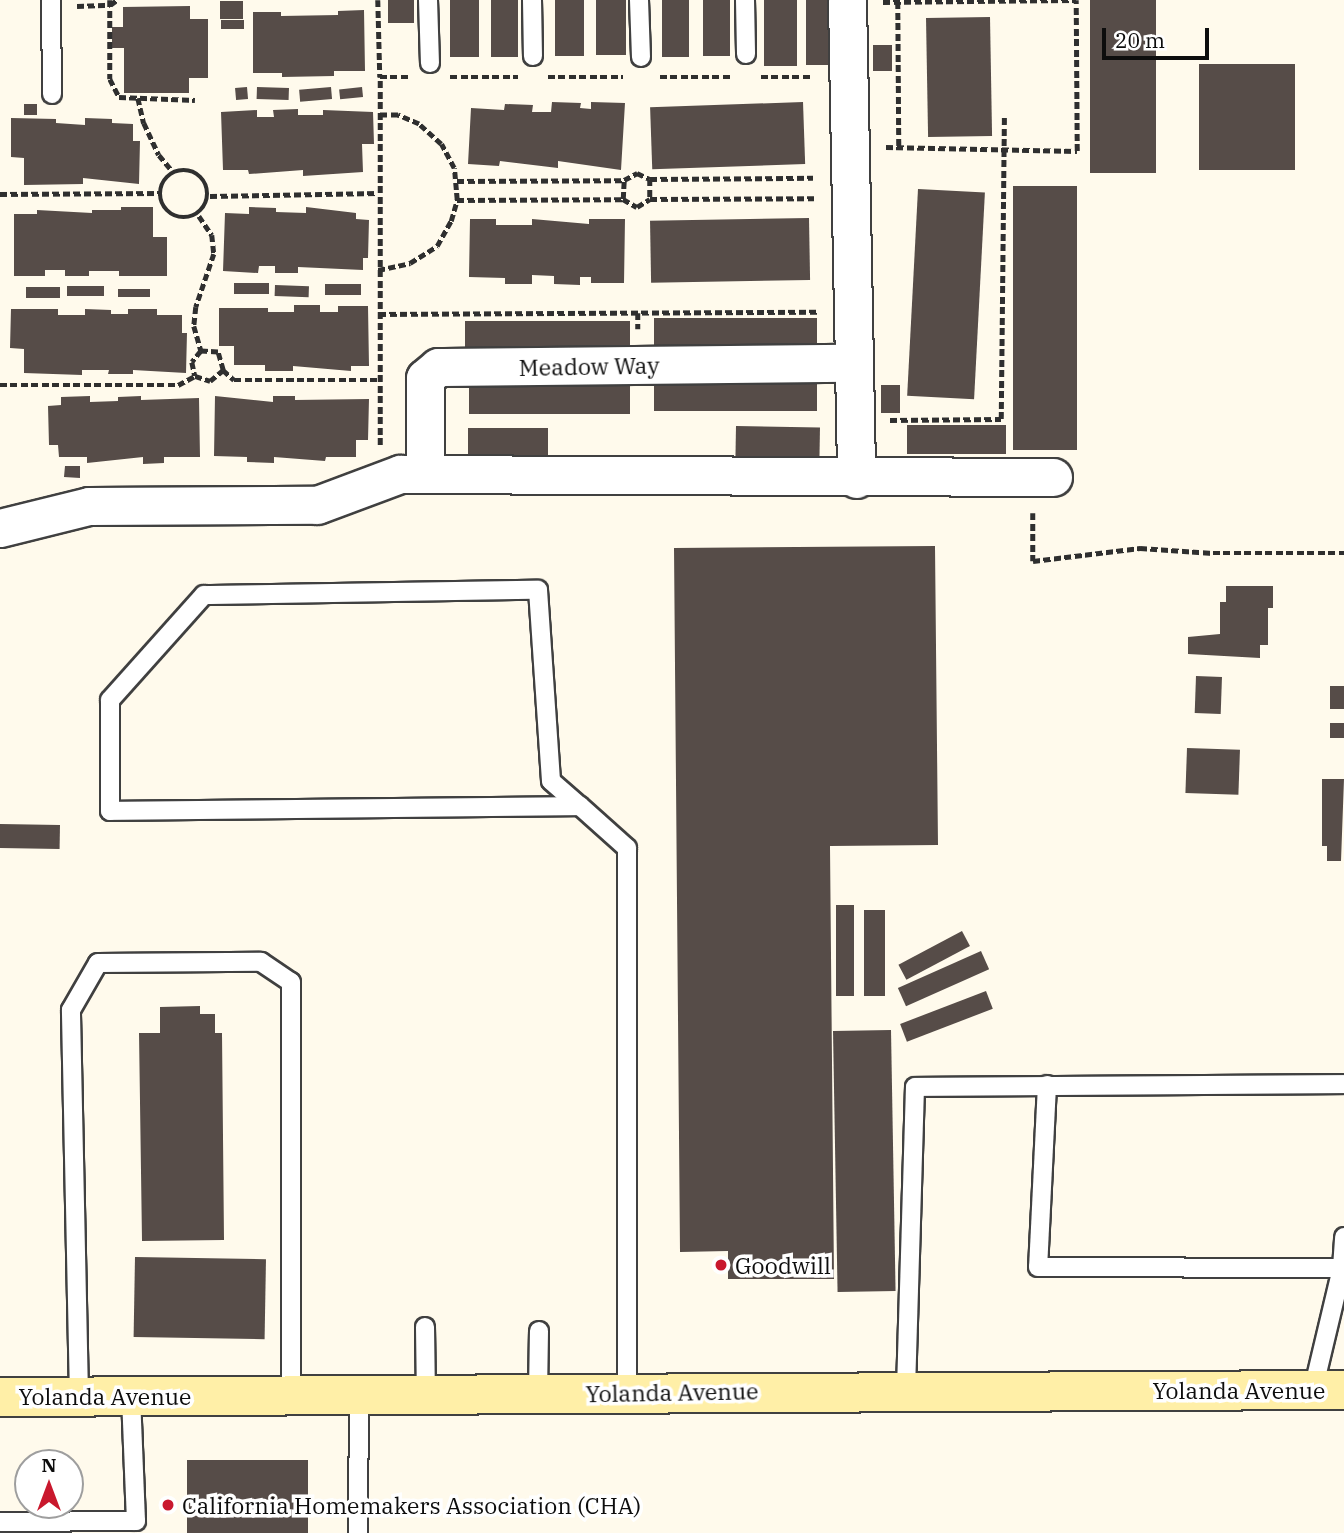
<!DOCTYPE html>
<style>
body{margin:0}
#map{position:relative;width:1344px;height:1533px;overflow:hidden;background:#fffaec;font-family:"IBM Plex Serif",serif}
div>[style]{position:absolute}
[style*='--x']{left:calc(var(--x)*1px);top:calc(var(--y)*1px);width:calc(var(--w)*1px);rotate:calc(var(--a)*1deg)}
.building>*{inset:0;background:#564c48;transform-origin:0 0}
.path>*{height:4.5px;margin-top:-2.25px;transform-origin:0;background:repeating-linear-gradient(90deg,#2f2f2f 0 7px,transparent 0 10.5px)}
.path>.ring{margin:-2.25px;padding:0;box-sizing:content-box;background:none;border:4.5px solid #2f2f2f;border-radius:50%}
.roads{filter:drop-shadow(2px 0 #404040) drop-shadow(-2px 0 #404040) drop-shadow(0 2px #404040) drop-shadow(0 -2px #404040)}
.lane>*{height:18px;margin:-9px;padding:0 9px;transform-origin:9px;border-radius:9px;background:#fff}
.street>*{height:37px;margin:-18.5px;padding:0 18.5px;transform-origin:18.5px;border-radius:18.5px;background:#fff}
.secondary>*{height:38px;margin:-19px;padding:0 19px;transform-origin:19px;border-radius:19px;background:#ffefa7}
.dots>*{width:19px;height:19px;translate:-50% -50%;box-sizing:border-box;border:4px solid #fff;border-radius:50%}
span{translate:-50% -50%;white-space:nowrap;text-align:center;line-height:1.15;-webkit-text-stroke:7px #fff;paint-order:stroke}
.street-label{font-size:23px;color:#0d0d0d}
.poi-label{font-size:23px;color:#0d0d0d}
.left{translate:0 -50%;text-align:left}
.north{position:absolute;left:14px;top:1449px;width:70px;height:70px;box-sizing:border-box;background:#fff;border:2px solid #9e9e9e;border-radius:50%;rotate:0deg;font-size:19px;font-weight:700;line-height:28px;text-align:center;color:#0d0d0d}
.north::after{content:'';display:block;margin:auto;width:24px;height:32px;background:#c9182d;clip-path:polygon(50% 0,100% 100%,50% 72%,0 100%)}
.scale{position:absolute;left:1102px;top:28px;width:107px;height:32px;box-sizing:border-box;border:4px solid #0d0d0d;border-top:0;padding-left:9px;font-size:21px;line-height:24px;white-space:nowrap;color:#0d0d0d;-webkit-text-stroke:5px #fff;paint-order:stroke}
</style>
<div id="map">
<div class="building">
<div style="left:388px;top:0;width:26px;height:23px"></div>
<div style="left:450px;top:0;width:29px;height:57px"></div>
<div style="left:491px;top:0;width:27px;height:57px"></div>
<div style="left:555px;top:0;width:29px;height:56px"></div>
<div style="left:596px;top:0;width:30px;height:55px"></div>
<div style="left:662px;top:0;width:27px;height:57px"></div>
<div style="left:703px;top:0;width:27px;height:56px"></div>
<div style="left:764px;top:0;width:33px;height:66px"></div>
<div style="left:806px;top:0;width:25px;height:65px"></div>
<div style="left:1090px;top:0;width:66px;height:173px"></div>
<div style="left:243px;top:1px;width:18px;height:23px;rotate:90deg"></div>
<div style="clip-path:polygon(190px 6px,190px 19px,208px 19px,208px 78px,189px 78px,189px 93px,124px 93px,124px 48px,112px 48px,112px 27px,123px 27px,123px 7px)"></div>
<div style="clip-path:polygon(364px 10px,365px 71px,334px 71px,334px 76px,282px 77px,282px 73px,253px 73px,253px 12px,281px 12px,281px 16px,338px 15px,338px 11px)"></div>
<div style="left:990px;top:17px;width:119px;height:64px;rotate:89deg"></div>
<div style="left:244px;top:20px;width:9px;height:23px;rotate:90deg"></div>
<div style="left:873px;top:45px;width:19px;height:26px"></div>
<div style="left:1199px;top:64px;width:96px;height:106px"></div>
<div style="left:247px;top:87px;width:12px;height:12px;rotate:85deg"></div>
<div style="left:257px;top:87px;width:32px;height:12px;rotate:2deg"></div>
<div style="left:331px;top:87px;width:12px;height:32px;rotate:85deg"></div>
<div style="left:362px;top:87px;width:10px;height:23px;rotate:84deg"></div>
<div style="clip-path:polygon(552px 102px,581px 103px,580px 108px,591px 109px,591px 102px,625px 103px,621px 170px,558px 161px,558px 168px,500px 161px,499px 166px,468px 164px,471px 108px,504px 110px,505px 104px,533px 105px,532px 112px,551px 112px)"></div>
<div style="left:803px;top:102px;width:62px;height:153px;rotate:88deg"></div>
<div style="left:24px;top:104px;width:13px;height:11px"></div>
<div style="clip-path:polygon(298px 109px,298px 115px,323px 115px,323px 110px,373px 112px,374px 144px,362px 144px,363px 172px,303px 176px,303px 170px,249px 174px,248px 170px,223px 170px,221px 112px,257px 110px,257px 117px,274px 117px,273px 110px)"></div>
<div style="clip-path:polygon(11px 118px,56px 119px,56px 123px,85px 125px,85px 118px,112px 119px,112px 123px,133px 124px,133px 141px,140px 141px,139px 184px,83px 178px,83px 184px,24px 185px,24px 158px,11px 157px)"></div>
<div style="left:1077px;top:186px;width:264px;height:64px;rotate:90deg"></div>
<div style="left:918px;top:189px;width:67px;height:207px;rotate:3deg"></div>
<div style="clip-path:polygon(121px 207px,153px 207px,153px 237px,167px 237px,167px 276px,119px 276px,119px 271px,89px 271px,89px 276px,65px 276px,65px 270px,45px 270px,45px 276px,14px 276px,14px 214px,37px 214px,37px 210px,92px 213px,92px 210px,121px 210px)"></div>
<div style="clip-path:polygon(249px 207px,276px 208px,276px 212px,306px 213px,306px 207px,356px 213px,356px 219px,369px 220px,368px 258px,363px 258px,363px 270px,298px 267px,298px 273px,275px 273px,275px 266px,259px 266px,258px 273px,223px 271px,225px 213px,249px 214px)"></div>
<div style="left:809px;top:218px;width:62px;height:159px;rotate:89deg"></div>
<div style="clip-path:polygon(470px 219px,496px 219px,496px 225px,532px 225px,532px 219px,589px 224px,589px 219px,625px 219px,624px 283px,591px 283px,591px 277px,580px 277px,580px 285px,554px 284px,554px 276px,532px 275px,532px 284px,505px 284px,505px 278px,469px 277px)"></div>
<div style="left:269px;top:283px;width:11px;height:35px;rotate:90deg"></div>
<div style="left:361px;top:284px;width:11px;height:36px;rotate:90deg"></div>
<div style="left:275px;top:285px;width:34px;height:11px;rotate:2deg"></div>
<div style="left:104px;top:286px;width:10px;height:37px;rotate:90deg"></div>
<div style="left:26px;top:287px;width:34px;height:11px"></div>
<div style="left:118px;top:289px;width:32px;height:8px"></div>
<div style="clip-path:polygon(294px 305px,320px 305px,320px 312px,338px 312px,338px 306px,368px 306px,369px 366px,351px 366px,351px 371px,293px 366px,293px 371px,265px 371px,265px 365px,234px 365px,234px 346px,219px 346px,219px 308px,268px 308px,268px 312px,294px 312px)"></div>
<div style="clip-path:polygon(11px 309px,58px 309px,58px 315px,85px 315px,85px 309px,111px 310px,111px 314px,128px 314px,128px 309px,157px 309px,157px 315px,182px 315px,182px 333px,187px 333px,186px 373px,133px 370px,133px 374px,108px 374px,109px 370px,82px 370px,82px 375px,24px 373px,24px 349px,10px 348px)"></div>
<div style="left:817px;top:318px;width:29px;height:163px;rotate:90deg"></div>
<div style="left:465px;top:321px;width:165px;height:28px"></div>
<div style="left:817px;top:382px;width:29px;height:163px;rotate:90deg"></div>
<div style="left:469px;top:384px;width:161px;height:30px"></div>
<div style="left:900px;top:385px;width:28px;height:19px;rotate:90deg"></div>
<div style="clip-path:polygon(90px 396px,90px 402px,118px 401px,118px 397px,141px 396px,141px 400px,199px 398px,200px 457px,164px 457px,164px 463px,143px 464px,143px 457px,87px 463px,87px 457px,59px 457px,58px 445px,49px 445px,48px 406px,61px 405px,61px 397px)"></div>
<div style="clip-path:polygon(215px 396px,273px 402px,273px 396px,295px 396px,295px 400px,369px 399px,368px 440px,356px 440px,356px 457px,326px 457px,325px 461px,274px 457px,274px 463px,247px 462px,247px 457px,214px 456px)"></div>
<div style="left:1006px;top:425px;width:29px;height:99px;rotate:90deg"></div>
<div style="left:736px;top:426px;width:84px;height:31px;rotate:1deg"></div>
<div style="left:548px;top:428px;width:29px;height:80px;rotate:90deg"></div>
<div style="clip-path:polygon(65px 466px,80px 466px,80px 478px,64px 477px)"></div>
<div style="clip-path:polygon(935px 546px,938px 845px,830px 846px,834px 1279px,728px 1279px,728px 1251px,680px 1252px,674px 548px)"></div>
<div style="clip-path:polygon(1226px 586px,1273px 586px,1273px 608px,1268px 608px,1268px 645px,1260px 645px,1260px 658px,1188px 654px,1188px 637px,1220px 634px,1220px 602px,1226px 602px)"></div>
<div style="left:1196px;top:676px;width:26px;height:37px;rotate:2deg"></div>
<div style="left:1344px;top:686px;width:23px;height:14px;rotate:90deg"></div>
<div style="left:1344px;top:723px;width:15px;height:14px;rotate:90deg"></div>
<div style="left:1187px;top:748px;width:53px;height:45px;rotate:2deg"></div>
<div style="clip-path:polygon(1322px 779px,1344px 779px,1341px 861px,1327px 861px,1327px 846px,1322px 846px)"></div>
<div style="left:0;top:824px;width:60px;height:24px;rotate:1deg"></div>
<div style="left:836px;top:905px;width:18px;height:91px"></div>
<div style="left:885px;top:910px;width:86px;height:21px;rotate:90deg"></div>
<div style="left:962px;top:931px;width:17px;height:72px;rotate:62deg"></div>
<div style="left:981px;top:951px;width:20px;height:91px;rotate:66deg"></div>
<div style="left:986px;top:991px;width:19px;height:92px;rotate:69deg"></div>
<div style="clip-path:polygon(200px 1006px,200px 1014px,215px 1014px,215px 1033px,222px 1033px,224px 1240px,142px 1241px,139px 1033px,160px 1033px,160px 1007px)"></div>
<div style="left:891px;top:1030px;width:261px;height:58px;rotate:89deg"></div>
<div style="left:135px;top:1257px;width:131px;height:80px;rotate:1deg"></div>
<div style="left:308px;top:1460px;width:73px;height:121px;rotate:90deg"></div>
</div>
<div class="path">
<div style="--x:110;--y:0;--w:79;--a:90"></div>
<div style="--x:110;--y:79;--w:20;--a:63"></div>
<div style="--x:119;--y:97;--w:76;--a:2.3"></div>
<div style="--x:378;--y:0;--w:77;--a:88.5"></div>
<div style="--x:883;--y:2;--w:193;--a:-0.6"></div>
<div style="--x:898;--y:2;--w:145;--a:89.6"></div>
<div style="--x:77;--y:6;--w:33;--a:-2"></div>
<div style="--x:110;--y:5;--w:9;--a:-36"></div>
<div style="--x:450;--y:77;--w:68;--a:0"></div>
<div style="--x:548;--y:77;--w:75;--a:0"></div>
<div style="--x:660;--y:77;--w:72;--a:0"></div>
<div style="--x:761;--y:77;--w:51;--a:0"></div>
<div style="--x:138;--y:98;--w:26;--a:77"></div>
<div style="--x:144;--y:123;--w:35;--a:65"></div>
<div style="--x:159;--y:155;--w:23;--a:50"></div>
<div style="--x:886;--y:147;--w:191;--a:1.2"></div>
<div style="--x:1077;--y:151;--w:151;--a:-90.4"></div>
<div class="ring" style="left:160px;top:170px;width:43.5px;height:43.5px"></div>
<div style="--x:650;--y:179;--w:20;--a:90"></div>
<div style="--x:457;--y:181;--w:167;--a:-0.3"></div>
<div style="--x:624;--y:180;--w:15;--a:-28"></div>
<div style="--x:637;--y:173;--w:14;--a:25"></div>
<div style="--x:650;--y:179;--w:163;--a:-0.4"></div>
<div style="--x:0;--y:194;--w:160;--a:-0.4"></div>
<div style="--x:210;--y:196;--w:168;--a:-1"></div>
<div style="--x:623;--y:199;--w:19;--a:-87"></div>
<div style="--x:457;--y:200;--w:166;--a:-0.3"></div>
<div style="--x:623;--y:199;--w:16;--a:30"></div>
<div style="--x:637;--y:207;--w:15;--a:-32"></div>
<div style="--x:650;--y:199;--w:164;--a:-0.3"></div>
<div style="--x:199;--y:216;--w:23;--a:56"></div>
<div style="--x:212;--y:235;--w:19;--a:84"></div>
<div style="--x:214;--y:254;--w:56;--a:108.8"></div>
<div style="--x:196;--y:307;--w:19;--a:96"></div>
<div style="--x:194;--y:326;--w:26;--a:74"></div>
<div style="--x:378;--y:270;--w:33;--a:-12"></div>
<div style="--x:410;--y:263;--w:32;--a:-32"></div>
<div style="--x:437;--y:246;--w:29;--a:-61"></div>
<div style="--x:451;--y:221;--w:22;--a:-74"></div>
<div style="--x:457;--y:200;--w:32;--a:-95"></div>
<div style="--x:454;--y:168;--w:27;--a:-118"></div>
<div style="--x:441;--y:144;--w:30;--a:-138"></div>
<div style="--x:419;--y:124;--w:23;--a:-157"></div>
<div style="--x:398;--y:115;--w:19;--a:180"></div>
<div style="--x:638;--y:313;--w:16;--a:90"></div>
<div style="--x:379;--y:314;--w:438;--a:-0.3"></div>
<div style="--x:223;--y:370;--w:15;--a:42"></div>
<div style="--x:234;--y:380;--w:145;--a:0"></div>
<div style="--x:0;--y:385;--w:178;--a:0"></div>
<div style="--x:178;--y:385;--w:19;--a:-28"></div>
<div style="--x:195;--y:376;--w:16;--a:18"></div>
<div style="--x:210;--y:381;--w:17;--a:-40"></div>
<div style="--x:223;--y:370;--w:19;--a:-106"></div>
<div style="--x:218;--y:352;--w:17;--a:-177"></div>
<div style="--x:201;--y:351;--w:14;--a:129"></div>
<div style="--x:192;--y:362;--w:14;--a:78"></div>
<div style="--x:890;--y:420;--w:111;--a:-0.5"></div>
<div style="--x:1001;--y:419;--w:304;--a:-89.4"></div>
<div style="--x:380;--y:445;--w:368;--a:-90"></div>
<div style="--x:380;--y:77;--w:30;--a:0"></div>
<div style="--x:1033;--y:513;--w:48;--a:90"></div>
<div style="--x:1033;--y:561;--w:108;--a:-6.9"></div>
<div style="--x:1140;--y:548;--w:73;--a:3.9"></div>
<div style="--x:1213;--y:553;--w:131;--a:0"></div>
</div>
<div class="roads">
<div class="lane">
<div style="--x:51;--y:0;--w:94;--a:89.4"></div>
<div style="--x:428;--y:0;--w:63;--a:88.2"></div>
<div style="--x:532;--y:0;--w:56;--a:89"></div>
<div style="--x:639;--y:0;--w:57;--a:88"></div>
<div style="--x:745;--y:0;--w:54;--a:88.9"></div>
<div style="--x:580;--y:806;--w:470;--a:179.4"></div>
<div style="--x:110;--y:811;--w:111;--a:-90"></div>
<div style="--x:110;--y:700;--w:141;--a:-48.2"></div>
<div style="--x:204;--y:595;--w:334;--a:-0.9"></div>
<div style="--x:538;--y:590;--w:191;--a:86.1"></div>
<div style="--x:551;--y:781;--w:38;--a:41"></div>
<div style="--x:580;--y:806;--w:63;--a:41.8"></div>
<div style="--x:627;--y:848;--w:544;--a:90"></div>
<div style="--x:1047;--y:1085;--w:182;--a:92.8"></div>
<div style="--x:1038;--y:1267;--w:306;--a:0.2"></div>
<div style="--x:425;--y:1327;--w:68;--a:89.2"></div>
<div style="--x:906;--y:1390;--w:303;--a:-88.3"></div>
<div style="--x:915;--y:1087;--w:429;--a:-0.4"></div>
<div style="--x:1313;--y:1390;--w:125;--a:-76.6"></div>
<div style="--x:1342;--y:1268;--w:31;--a:-86"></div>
<div style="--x:538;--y:1394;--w:63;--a:-89.1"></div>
<div style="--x:79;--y:1396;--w:386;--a:-91.2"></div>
<div style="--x:71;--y:1010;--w:54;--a:-60.1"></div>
<div style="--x:98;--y:963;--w:163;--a:-0.4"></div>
<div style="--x:261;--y:962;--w:36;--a:34"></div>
<div style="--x:291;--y:982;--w:413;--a:90"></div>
<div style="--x:0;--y:1522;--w:136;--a:-0.4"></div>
<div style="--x:136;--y:1521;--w:124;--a:-92.3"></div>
<div style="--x:358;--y:1533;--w:138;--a:-89.6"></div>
</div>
<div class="street">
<div style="--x:847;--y:0;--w:479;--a:88.9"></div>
<div style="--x:425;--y:474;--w:96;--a:-90"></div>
<div style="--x:425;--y:378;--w:17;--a:-40"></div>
<div style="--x:438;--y:367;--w:415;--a:-0.6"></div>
<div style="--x:0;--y:528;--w:92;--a:-13.9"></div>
<div style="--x:89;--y:506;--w:228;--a:-0.3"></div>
<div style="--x:317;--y:505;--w:89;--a:-20.5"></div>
<div style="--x:400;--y:474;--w:653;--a:0.26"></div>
</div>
<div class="secondary">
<div style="--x:0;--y:1397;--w:1344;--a:-0.3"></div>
</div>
</div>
<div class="dots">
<div style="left:721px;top:1265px;background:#c9182d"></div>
<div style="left:168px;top:1505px;background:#c9182d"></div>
</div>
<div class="street-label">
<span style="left:589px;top:366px;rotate:-1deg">Meadow Way</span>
<span style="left:1239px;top:1390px">Yolanda Avenue</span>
<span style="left:672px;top:1392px;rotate:-1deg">Yolanda Avenue</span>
<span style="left:105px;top:1396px">Yolanda Avenue</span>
</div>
<div class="poi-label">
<span class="left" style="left:735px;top:1265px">Goodwill</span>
<span class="left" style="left:182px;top:1505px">California Homemakers Association (CHA)</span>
</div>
<div class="north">N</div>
<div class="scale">20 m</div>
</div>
